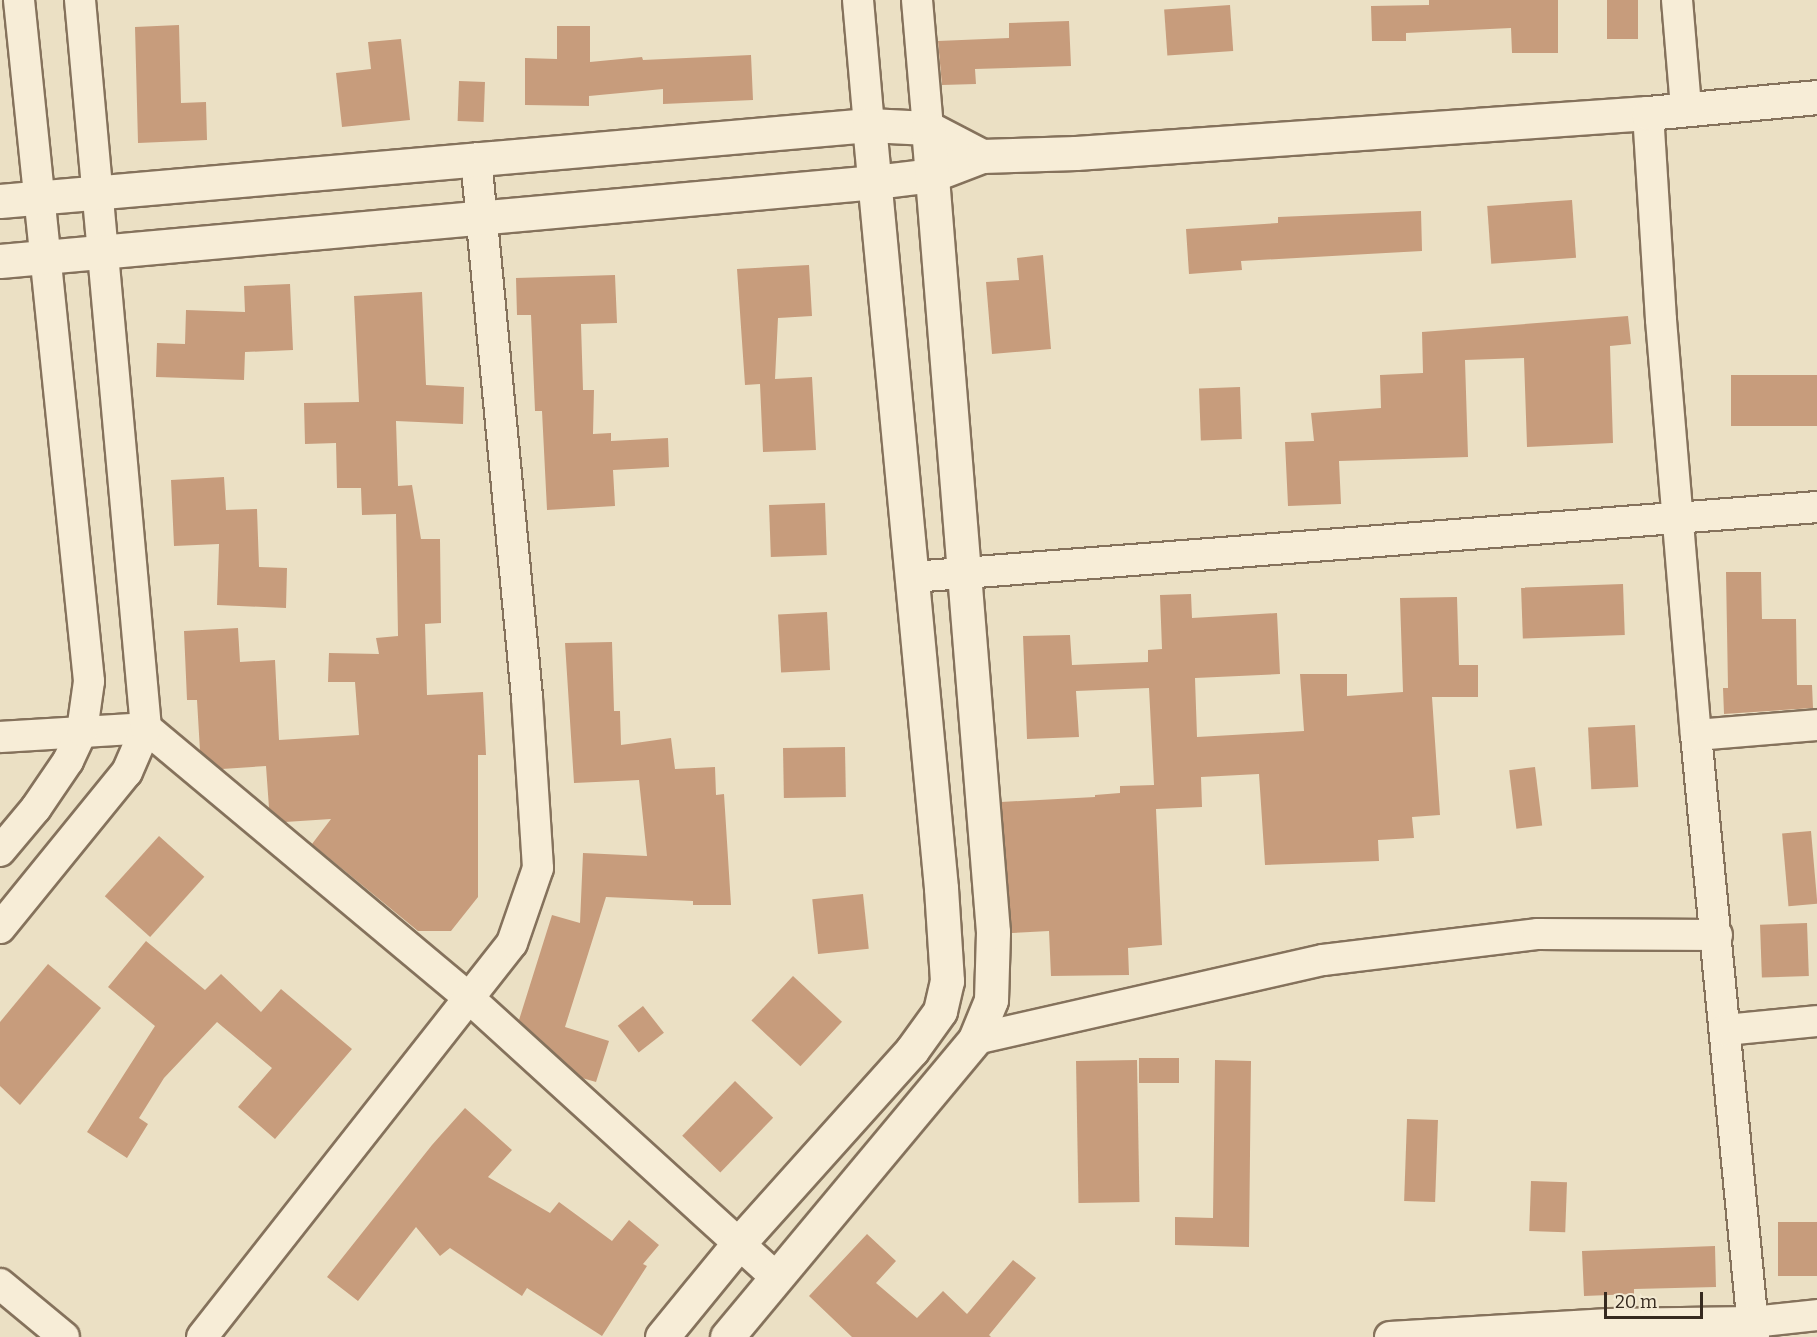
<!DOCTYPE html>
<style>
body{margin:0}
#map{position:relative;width:1817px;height:1337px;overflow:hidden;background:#ebe0c4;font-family:Bitter,serif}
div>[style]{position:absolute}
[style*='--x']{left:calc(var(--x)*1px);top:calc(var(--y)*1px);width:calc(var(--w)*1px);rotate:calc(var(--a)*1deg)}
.building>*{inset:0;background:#c79c7c;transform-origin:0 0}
.roads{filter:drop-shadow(2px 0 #85725c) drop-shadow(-2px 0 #85725c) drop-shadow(0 2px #85725c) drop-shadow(0 -2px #85725c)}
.street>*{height:30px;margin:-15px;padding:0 15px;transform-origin:15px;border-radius:15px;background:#f7edd7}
.secondary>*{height:33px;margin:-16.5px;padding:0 16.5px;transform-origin:16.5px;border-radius:16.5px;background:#f7edd7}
span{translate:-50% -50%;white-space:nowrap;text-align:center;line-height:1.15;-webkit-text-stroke:4.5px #f3ead3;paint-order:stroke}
.scale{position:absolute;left:1604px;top:1292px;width:99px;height:27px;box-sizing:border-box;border:3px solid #362a1f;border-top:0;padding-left:8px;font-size:18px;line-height:21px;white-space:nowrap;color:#362a1f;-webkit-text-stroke:4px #f3ead3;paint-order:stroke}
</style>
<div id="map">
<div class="building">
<div style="clip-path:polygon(1429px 0,1558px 0,1558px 53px,1512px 53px,1511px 28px,1406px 33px,1406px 41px,1372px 41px,1371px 6px,1429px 5px)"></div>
<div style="left:1607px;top:0;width:31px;height:39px"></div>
<div style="left:1230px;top:5px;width:46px;height:66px;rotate:86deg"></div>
<div style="clip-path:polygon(1069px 21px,1071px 66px,975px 69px,976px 84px,942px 85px,938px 41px,1009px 38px,1009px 23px)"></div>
<div style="clip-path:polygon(179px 25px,181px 103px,206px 102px,207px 140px,138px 143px,135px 27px)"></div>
<div style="clip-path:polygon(557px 26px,590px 26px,590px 62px,642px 57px,643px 60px,751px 55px,753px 100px,663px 104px,663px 89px,589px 96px,589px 106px,525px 105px,525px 58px,557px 59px)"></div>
<div style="clip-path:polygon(401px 39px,410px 120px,342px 127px,336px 73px,371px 69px,368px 42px)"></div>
<div style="left:459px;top:81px;width:26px;height:40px;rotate:2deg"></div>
<div style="left:1572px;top:200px;width:58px;height:85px;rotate:86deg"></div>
<div style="clip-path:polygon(1421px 211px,1422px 251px,1241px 261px,1242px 270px,1189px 274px,1186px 229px,1278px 223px,1278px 217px)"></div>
<div style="clip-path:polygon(1043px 255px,1051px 349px,992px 354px,986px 282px,1019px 280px,1017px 258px)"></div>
<div style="clip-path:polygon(809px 265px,812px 316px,778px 318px,775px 379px,812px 377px,816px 450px,763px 452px,760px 384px,745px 385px,737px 269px)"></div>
<div style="clip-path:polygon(615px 275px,617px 323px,581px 324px,583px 390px,594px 390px,593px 434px,611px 433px,611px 441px,668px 438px,669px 467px,613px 470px,615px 506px,547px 510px,542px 411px,535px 411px,531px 315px,517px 315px,516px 278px)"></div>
<div style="clip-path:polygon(290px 284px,293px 350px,245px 352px,244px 380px,156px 377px,157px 343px,185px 344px,186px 310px,245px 312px,244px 286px)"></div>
<div style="clip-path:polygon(422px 292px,426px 385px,464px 387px,463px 424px,396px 421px,398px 486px,412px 485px,421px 539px,440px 539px,441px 623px,425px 624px,427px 695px,483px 692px,486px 755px,478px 755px,478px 897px,451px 931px,418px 931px,312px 844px,331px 819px,285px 822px,269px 808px,266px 766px,222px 769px,200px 751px,197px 700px,187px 700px,184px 631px,238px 628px,240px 662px,275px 660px,279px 740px,359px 735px,355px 682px,328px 682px,329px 653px,379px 654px,376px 638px,398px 636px,396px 514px,362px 515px,361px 488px,337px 488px,336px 443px,305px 444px,304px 403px,359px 402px,354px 296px)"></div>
<div style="clip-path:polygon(1628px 316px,1631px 344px,1610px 346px,1613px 443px,1527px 447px,1524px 358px,1465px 360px,1468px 457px,1339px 461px,1341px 504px,1288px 506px,1285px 442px,1314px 441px,1311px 413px,1381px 408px,1380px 375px,1423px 373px,1422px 332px)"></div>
<div style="left:1817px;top:375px;width:51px;height:86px;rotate:90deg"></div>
<div style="left:1240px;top:387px;width:52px;height:41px;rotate:88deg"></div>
<div style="clip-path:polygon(224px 477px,226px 510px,257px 509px,259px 567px,287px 568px,286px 608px,217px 605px,219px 544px,174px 546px,171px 480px)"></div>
<div style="left:825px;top:503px;width:52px;height:56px;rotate:88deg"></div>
<div style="clip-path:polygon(1726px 572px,1761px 572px,1762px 619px,1796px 619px,1797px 685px,1812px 685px,1813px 708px,1724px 714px,1723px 688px,1728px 688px)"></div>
<div style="left:1623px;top:584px;width:51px;height:102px;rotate:88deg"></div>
<div style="clip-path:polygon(1191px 594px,1192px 618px,1277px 613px,1280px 674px,1195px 678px,1197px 737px,1304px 731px,1300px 674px,1347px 674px,1347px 696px,1403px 692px,1400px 598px,1457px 597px,1459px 665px,1478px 665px,1478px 697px,1432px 697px,1440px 815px,1412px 817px,1414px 838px,1378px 840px,1379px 861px,1265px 865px,1259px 774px,1201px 777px,1202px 807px,1156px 809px,1162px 945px,1128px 948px,1129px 975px,1051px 976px,1049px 931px,1012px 933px,1001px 802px,1095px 797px,1095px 795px,1120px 793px,1120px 786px,1154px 785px,1149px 688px,1076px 691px,1079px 737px,1027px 739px,1023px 636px,1070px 635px,1072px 665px,1148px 662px,1148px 650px,1162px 649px,1160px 595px)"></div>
<div style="left:827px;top:612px;width:58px;height:49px;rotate:87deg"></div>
<div style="clip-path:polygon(612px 642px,614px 711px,620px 711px,621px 745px,671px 738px,675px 769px,715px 767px,716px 795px,724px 794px,731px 905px,693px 905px,693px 901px,606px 897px,565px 1027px,609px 1041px,596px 1082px,582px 1078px,519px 1020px,552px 915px,580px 923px,583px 853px,647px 856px,639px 780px,574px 783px,565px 643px)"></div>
<div style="left:1635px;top:725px;width:62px;height:47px;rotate:87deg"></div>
<div style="left:845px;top:747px;width:50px;height:62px;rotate:89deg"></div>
<div style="left:1535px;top:767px;width:59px;height:26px;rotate:83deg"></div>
<div style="left:1811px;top:831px;width:73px;height:29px;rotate:85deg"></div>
<div style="left:159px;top:836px;width:61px;height:81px;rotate:42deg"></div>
<div style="left:863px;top:894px;width:55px;height:51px;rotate:84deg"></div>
<div style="left:1807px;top:923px;width:53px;height:47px;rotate:88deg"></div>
<div style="clip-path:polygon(146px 941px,205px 990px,221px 974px,261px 1012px,281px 989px,352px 1049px,275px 1139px,238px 1107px,272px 1068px,217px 1022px,164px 1078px,139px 1118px,148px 1124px,127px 1158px,87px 1132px,155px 1026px,108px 987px)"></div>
<div style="clip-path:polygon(48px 964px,101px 1008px,20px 1105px,0 1086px,0 1022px)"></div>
<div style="left:793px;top:976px;width:67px;height:61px;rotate:43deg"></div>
<div style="left:643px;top:1006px;width:34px;height:32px;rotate:52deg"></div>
<div style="left:1139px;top:1058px;width:40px;height:25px"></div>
<div style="left:1137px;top:1060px;width:142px;height:61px;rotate:89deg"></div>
<div style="clip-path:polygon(1215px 1060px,1251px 1061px,1249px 1247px,1175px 1245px,1175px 1217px,1213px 1218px)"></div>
<div style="left:735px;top:1081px;width:53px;height:76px;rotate:44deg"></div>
<div style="clip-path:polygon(465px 1108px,512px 1150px,488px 1177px,550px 1213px,559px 1202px,612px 1241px,629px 1220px,659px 1245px,643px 1264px,647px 1266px,602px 1336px,527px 1288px,522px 1296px,450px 1248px,440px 1256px,416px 1227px,358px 1301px,327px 1277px,432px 1145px)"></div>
<div style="left:1407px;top:1119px;width:31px;height:82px;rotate:2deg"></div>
<div style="left:1531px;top:1181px;width:36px;height:50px;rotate:2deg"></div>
<div style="left:1817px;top:1222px;width:54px;height:39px;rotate:90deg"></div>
<div style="clip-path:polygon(867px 1234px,896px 1261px,876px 1283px,917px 1318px,943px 1291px,967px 1314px,1013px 1260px,1036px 1278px,989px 1335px,991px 1337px,852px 1337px,809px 1296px)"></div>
<div style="clip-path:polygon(1715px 1246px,1716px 1287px,1634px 1289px,1634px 1294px,1584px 1296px,1582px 1251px)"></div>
</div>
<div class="roads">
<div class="street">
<div style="--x:858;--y:0;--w:125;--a:85"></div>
<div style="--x:917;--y:0;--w:128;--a:85.1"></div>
<div style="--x:1677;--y:0;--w:108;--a:85.2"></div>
<div style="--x:1648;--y:113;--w:207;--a:86.4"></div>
<div style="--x:1661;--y:320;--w:416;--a:85.2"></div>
<div style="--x:1696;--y:735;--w:605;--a:84.5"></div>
<div style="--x:912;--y:577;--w:908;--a:-4.42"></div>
<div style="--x:1696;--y:735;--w:121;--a:-4.7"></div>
<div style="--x:0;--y:737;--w:146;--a:-3.5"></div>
<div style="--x:146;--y:728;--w:422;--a:39.9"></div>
<div style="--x:470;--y:999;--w:413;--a:42.3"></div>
<div style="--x:0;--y:851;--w:56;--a:-50.1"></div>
<div style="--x:36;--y:808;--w:57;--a:-55.8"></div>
<div style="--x:68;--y:761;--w:33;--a:-65"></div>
<div style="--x:82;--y:731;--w:50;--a:-82"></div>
<div style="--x:89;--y:681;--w:685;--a:-95.87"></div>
<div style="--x:0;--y:928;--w:201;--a:-50.9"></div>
<div style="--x:127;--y:772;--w:48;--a:-66.6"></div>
<div style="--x:146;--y:728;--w:731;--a:-95.18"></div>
<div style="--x:1725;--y:1030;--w:92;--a:-5.6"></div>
<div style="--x:975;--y:1039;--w:357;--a:-12.8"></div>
<div style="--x:1323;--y:960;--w:217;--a:-6.9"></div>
<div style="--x:1538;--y:934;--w:179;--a:0.3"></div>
<div style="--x:0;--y:1284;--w:83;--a:39.6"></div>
<div style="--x:202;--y:1337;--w:501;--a:-51.8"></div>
<div style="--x:512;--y:943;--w:79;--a:-70.9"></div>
<div style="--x:538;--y:868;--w:171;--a:-93.7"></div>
<div style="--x:527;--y:697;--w:541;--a:-95.41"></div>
<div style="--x:1390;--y:1337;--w:219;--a:-3.4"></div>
<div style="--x:1609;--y:1324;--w:144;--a:-0.8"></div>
<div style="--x:1753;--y:1322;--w:64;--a:-6.2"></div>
</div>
<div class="secondary">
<div style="--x:0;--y:201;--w:872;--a:-5"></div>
<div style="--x:869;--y:125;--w:59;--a:2.9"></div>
<div style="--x:928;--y:128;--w:61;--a:27.4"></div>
<div style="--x:0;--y:261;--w:879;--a:-5.16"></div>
<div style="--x:875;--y:182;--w:57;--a:-7"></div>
<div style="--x:932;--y:175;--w:53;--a:-20.8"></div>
<div style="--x:982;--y:156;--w:94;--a:-1.8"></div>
<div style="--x:1076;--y:153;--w:573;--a:-4"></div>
<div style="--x:1648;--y:113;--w:170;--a:-5.4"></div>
<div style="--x:662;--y:1337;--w:120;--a:-50.7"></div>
<div style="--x:738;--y:1244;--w:261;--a:-48.1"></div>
<div style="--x:912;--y:1050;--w:48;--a:-54.3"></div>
<div style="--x:940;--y:1011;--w:31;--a:-77"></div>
<div style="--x:947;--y:981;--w:93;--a:-93.7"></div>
<div style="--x:941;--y:888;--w:766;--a:-95.39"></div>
<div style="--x:727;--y:1337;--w:388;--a:-50.2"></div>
<div style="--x:975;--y:1039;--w:42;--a:-67.7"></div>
<div style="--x:991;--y:1000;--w:68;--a:-88.3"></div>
<div style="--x:993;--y:932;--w:807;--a:-94.62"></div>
</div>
</div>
<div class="scale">20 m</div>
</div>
